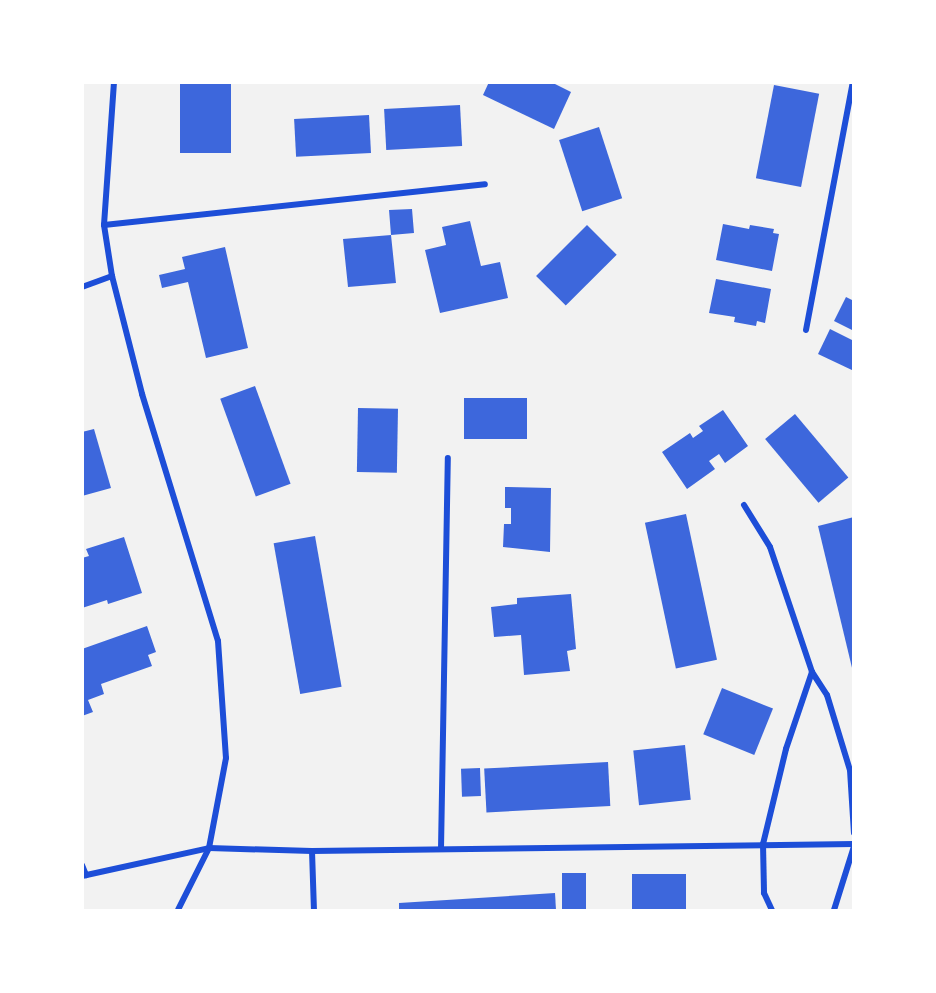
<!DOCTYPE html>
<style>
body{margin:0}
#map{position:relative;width:936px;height:993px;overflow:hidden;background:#f2f2f2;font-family:Commissioner,sans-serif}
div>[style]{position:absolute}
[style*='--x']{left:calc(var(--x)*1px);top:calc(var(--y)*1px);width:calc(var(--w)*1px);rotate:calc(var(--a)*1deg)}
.building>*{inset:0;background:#3d67dc;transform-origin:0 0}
.minor>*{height:6px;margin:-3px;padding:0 3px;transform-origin:3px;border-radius:3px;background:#1d4ed8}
span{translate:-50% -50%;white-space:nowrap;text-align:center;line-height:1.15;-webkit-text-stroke:4.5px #fff;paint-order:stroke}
.frame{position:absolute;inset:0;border:84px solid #fff;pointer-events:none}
</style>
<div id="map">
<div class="building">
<div style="left:180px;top:82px;width:51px;height:71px"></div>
<div style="clip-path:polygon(489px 82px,551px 82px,571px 92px,554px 129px,483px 95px)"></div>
<div style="left:774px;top:85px;width:46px;height:95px;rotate:11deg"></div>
<div style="left:460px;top:105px;width:41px;height:76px;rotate:87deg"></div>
<div style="left:369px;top:115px;width:38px;height:75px;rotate:87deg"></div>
<div style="left:599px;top:127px;width:75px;height:42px;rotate:72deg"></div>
<div style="clip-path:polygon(412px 209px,414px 233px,391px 235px,396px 283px,348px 287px,343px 239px,391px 235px,389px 210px)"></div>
<div style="clip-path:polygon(470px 221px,481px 266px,500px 262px,508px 298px,440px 313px,425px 250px,446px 245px,442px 227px)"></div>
<div style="clip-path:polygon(723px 224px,749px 229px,750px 225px,774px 229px,773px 233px,779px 234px,772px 271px,716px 260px)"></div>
<div style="left:587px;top:225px;width:42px;height:72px;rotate:45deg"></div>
<div style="clip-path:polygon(225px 247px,248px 348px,206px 358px,188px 282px,162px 288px,159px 275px,185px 269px,182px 257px)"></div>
<div style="clip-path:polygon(716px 279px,771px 289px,765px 323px,757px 321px,756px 326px,734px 322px,735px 317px,709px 313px)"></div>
<div style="clip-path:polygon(846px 297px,854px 301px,854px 331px,834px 321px)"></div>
<div style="clip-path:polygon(830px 329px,854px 341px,854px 371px,818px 354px)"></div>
<div style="left:255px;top:386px;width:104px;height:37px;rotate:70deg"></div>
<div style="left:464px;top:398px;width:63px;height:41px"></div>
<div style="left:358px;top:408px;width:40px;height:64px;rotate:1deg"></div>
<div style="clip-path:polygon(723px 410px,748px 446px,725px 463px,719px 454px,709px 461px,715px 469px,687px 489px,662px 452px,690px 433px,693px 438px,703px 431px,699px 426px)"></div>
<div style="left:795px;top:414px;width:83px;height:39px;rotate:50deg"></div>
<div style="clip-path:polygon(94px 429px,111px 488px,82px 496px,82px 432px)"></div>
<div style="clip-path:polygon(505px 487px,551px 488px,550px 552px,503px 547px,504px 524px,511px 524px,511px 508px,505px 508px)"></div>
<div style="left:686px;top:514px;width:149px;height:42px;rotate:78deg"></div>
<div style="clip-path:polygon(854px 517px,854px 672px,853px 672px,818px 526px)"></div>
<div style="left:315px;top:536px;width:153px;height:42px;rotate:80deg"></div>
<div style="clip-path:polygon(124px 537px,142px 593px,108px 604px,107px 600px,82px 608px,82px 558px,89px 556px,86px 549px)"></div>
<div style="clip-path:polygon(571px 594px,576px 649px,567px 651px,570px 671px,524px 675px,521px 635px,494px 637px,491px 607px,517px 604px,517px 598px)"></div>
<div style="clip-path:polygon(147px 626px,156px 652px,148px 655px,152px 666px,101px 684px,104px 694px,88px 700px,93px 712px,82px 716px,82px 649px)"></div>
<div style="left:722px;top:688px;width:55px;height:50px;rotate:22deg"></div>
<div style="left:685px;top:745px;width:55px;height:52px;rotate:84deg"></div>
<div style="left:608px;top:762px;width:44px;height:124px;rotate:87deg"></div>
<div style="left:480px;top:768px;width:28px;height:19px;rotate:88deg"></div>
<div style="left:562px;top:873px;width:24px;height:37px"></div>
<div style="left:686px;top:874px;width:36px;height:54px;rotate:90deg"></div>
<div style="clip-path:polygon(555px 893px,556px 910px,399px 910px,399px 903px)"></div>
</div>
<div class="minor">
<div style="--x:114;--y:82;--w:143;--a:94"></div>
<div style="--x:104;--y:225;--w:52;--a:81.1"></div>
<div style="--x:112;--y:276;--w:122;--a:75.7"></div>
<div style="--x:142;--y:394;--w:258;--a:72.9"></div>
<div style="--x:218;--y:641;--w:117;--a:86.1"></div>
<div style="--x:226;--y:758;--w:92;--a:100.7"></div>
<div style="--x:209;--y:848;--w:69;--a:116.6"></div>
<div style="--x:104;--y:225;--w:383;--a:-6.1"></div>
<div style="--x:82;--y:287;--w:32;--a:-20"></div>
<div style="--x:806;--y:330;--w:252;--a:-79.3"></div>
<div style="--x:744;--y:505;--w:49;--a:58.2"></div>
<div style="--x:770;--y:547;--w:132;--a:71.4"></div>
<div style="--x:812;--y:672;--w:81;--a:108.7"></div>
<div style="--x:786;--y:749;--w:98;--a:103.6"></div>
<div style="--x:763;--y:844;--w:49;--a:88.8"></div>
<div style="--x:764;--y:893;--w:19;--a:65"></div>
<div style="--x:812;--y:672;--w:27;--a:57"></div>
<div style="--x:827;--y:695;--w:78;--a:73"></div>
<div style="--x:850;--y:770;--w:63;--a:86.4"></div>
<div style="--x:441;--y:849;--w:391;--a:-89"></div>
<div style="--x:312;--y:851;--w:59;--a:88.1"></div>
<div style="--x:82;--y:865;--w:11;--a:68"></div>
<div style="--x:82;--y:876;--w:130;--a:-12.4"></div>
<div style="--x:209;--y:848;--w:103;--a:1.7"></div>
<div style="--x:312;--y:851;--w:542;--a:-0.74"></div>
<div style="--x:834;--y:910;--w:67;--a:-72.6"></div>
</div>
<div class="frame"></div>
</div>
